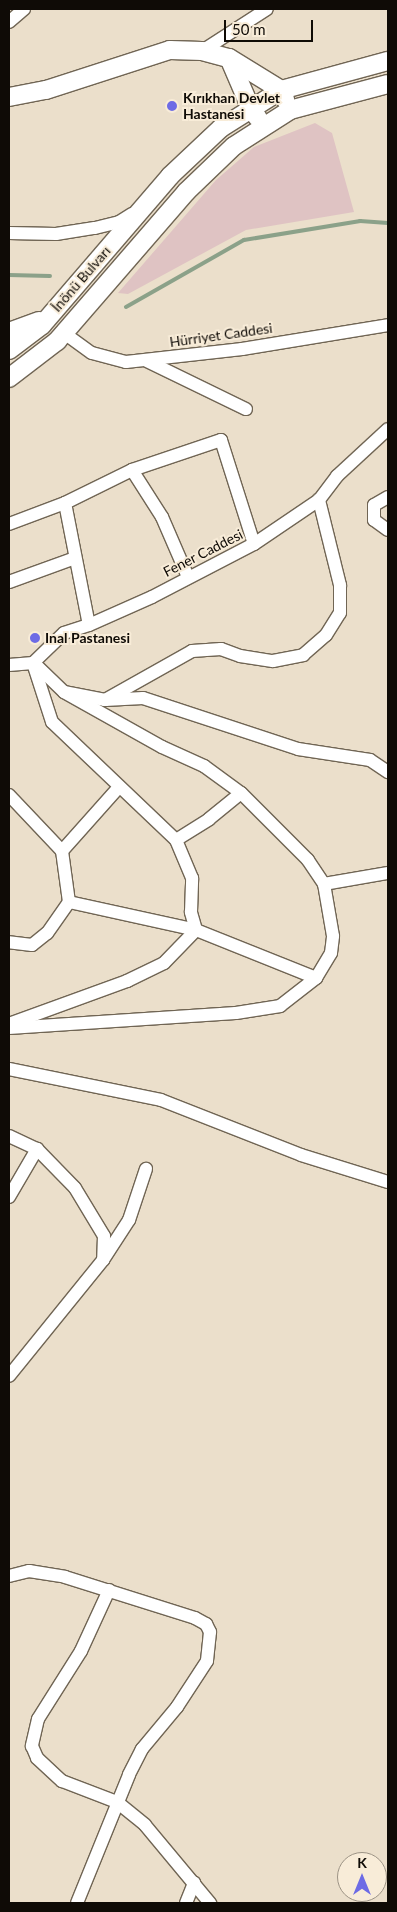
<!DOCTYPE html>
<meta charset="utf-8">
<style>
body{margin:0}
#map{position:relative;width:397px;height:1912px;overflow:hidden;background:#ebdfcb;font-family:Lato,sans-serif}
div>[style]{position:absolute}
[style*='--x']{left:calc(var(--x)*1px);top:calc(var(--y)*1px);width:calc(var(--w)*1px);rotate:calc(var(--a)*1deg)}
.green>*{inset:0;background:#dfc3c3}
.stream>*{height:4px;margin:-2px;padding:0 2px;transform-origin:2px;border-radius:2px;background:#8ba189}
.roads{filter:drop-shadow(1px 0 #706554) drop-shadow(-1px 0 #706554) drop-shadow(0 1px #706554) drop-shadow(0 -1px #706554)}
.street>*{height:12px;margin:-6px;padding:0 6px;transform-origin:6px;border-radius:6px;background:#fff}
.secondary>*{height:18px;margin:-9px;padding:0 9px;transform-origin:9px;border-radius:9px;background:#fff}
.dots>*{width:14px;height:14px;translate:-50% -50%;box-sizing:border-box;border:2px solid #f8ecd8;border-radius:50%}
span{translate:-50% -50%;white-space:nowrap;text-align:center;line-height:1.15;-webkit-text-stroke:4px #f8ecd8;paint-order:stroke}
.poi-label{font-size:14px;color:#0f0b06;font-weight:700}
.left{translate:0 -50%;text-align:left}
.street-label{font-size:14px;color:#0f0b06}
.frame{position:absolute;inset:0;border:10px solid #0f0b06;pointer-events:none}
.north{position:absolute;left:337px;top:1852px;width:50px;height:50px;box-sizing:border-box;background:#f8ecd8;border:1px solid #9b9284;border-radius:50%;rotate:0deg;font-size:14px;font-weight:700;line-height:20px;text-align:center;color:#0f0b06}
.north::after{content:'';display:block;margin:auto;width:18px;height:22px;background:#6d6be5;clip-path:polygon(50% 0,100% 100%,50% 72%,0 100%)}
.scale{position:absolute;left:224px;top:20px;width:89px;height:22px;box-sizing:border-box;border:2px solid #0f0b06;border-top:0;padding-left:6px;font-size:15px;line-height:18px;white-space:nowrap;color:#0f0b06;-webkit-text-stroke:4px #f8ecd8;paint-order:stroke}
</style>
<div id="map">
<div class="green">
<div style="clip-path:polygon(315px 123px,332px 133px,354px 212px,246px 230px,128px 294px,118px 293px,216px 180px,254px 147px)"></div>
</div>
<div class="stream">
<div style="--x:9;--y:275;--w:41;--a:1.4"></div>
<div style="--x:126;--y:307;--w:136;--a:-29.6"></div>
<div style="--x:244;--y:240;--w:118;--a:-9.3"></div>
<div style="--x:360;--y:221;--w:28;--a:4"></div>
</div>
<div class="roads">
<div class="street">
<div style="--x:9;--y:22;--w:20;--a:-41"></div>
<div style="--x:202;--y:51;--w:77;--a:-32.9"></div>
<div style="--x:9;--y:233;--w:47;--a:1.2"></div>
<div style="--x:56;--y:234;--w:39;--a:-9"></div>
<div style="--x:95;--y:228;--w:25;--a:-14"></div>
<div style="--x:119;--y:222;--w:15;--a:-32"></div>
<div style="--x:64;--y:333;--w:34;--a:36"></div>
<div style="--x:92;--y:353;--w:35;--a:15"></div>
<div style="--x:126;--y:362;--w:117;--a:-6.4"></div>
<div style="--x:242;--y:349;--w:148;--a:-9.3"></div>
<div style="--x:147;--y:361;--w:110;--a:25.9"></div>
<div style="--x:132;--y:470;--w:56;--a:57.4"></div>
<div style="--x:162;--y:517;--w:65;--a:66.6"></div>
<div style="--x:388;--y:497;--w:16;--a:150"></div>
<div style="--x:374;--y:505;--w:15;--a:90"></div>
<div style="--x:374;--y:520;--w:17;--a:36"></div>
<div style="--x:65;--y:503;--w:124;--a:78.9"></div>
<div style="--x:9;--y:524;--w:60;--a:-20.6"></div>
<div style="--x:65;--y:503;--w:75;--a:-26.2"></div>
<div style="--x:132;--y:470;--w:94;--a:-18.6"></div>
<div style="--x:221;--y:440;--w:109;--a:72.4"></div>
<div style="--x:9;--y:582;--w:70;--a:-20"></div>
<div style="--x:35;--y:664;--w:40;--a:44"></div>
<div style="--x:64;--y:692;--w:42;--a:11"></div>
<div style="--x:105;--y:700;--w:38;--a:-3"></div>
<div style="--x:143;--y:698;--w:163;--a:18.2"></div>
<div style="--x:298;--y:749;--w:73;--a:8.7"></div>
<div style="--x:370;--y:760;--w:22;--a:34"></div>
<div style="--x:9;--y:665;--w:24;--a:-5"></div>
<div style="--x:33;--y:663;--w:43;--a:-44.1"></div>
<div style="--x:64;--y:633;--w:26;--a:-18"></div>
<div style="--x:89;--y:625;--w:69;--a:-24"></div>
<div style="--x:152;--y:597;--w:115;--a:-27.5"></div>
<div style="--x:254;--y:544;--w:78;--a:-34.1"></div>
<div style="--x:319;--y:500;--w:30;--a:-53"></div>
<div style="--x:337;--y:476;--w:69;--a:-42.7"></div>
<div style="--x:105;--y:700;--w:100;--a:-29.4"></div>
<div style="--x:192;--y:651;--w:29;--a:-4"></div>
<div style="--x:221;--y:649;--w:20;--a:20"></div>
<div style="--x:240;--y:656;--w:33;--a:9"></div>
<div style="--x:273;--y:661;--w:31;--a:-11"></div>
<div style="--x:303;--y:655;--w:30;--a:-41"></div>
<div style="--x:326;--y:635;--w:26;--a:-58"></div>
<div style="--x:340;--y:613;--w:28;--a:-90"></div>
<div style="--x:340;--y:585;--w:88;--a:-103.9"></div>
<div style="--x:9;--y:795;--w:77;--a:46.6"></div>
<div style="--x:62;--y:851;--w:51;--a:82.2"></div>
<div style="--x:69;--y:902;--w:38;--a:125"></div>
<div style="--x:47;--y:933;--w:19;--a:141"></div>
<div style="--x:32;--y:945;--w:23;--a:-173"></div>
<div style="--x:176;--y:840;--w:39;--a:-32"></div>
<div style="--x:209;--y:819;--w:41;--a:-39.1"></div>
<div style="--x:62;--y:851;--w:86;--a:-48.3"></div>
<div style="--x:324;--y:884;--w:65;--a:-9.8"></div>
<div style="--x:69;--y:902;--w:130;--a:12.4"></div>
<div style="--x:196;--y:930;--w:129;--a:21.8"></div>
<div style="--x:9;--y:1024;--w:126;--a:-20"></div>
<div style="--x:127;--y:981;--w:41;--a:-25.9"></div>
<div style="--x:164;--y:963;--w:46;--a:-45.9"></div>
<div style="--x:196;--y:930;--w:19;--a:-106"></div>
<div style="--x:191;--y:912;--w:34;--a:-88"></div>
<div style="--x:192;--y:878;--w:41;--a:-112.8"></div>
<div style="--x:176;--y:840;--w:171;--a:-136.4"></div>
<div style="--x:52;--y:722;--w:62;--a:-107.9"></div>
<div style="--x:9;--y:1028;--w:227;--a:-3.8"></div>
<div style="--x:236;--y:1013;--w:45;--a:-9"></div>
<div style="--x:280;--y:1006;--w:46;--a:-37.9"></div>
<div style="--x:316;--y:978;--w:29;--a:-59"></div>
<div style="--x:331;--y:953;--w:17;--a:-83"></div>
<div style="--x:333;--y:936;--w:53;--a:-99.8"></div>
<div style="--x:324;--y:884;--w:29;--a:-124"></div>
<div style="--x:308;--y:860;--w:95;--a:-135"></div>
<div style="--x:241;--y:793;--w:46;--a:-143.9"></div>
<div style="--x:204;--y:766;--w:46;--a:-155.7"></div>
<div style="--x:162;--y:747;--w:112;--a:-150.7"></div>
<div style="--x:9;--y:1069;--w:155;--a:11.5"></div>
<div style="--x:161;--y:1100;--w:150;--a:21.4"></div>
<div style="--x:301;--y:1155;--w:91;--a:17.2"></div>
<div style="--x:9;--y:1136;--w:31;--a:25"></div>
<div style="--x:37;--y:1149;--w:54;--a:45.7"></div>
<div style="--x:75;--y:1188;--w:56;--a:58.9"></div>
<div style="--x:104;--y:1236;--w:24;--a:92"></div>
<div style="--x:103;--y:1260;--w:149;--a:129"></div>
<div style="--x:9;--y:1197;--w:56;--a:-59.7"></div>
<div style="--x:103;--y:1260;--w:48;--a:-57"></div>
<div style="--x:129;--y:1220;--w:54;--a:-71.6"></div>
<div style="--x:9;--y:1576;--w:21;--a:-14"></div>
<div style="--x:29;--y:1571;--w:36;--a:9"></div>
<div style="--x:65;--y:1577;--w:136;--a:17.5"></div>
<div style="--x:195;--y:1618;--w:13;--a:29"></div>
<div style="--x:206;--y:1624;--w:9;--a:63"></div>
<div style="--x:210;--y:1632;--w:29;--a:96"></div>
<div style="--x:207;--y:1661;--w:55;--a:123.1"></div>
<div style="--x:177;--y:1707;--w:55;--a:129.8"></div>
<div style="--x:142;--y:1749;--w:29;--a:117"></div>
<div style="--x:129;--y:1775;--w:138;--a:112.1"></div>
<div style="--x:109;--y:1590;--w:67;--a:114.7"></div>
<div style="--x:81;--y:1651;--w:80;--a:122.3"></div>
<div style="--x:38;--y:1719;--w:28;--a:103"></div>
<div style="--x:32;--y:1746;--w:13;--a:67"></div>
<div style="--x:37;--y:1758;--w:34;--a:43"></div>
<div style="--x:62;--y:1781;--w:59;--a:20.9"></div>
<div style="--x:117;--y:1802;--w:36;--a:39"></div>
<div style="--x:145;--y:1825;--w:102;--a:50.2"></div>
<div style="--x:186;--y:1903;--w:22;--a:-68"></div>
</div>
<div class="secondary">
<div style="--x:229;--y:58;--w:56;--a:66.7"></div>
<div style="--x:251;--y:109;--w:11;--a:52"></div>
<div style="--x:9;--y:97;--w:38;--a:-11"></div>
<div style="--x:46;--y:90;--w:130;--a:-17.9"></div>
<div style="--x:170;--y:50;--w:32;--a:2"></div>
<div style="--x:202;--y:51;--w:28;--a:15"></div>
<div style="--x:229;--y:58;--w:61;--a:31.6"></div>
<div style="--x:281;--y:90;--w:10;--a:66"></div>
<div style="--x:9;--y:332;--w:32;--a:-20"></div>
<div style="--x:9;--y:350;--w:41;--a:-37.1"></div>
<div style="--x:42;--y:325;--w:196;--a:-49.3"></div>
<div style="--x:170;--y:176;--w:70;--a:-43.3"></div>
<div style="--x:221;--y:128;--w:71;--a:-32.3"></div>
<div style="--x:281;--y:90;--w:111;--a:-15.2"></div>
<div style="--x:9;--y:378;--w:61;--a:-37.6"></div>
<div style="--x:57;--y:341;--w:197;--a:-49.1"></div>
<div style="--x:186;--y:192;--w:66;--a:-43.8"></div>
<div style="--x:234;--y:146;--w:67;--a:-32.7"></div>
<div style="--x:290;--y:110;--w:101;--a:-14.9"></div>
</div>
</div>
<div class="dots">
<div style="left:172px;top:106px;background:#6d6be5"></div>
<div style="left:35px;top:638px;background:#6d6be5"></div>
</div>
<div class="poi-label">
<span class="left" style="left:183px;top:106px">Kırıkhan Devlet<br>Hastanesi</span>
<span class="left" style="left:45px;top:638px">Inal Pastanesi</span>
</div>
<div class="street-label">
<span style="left:81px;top:279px;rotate:-49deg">İnönü Bulvarı</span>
<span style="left:221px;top:335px;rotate:-8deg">Hürriyet Caddesi</span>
<span style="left:203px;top:553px;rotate:-27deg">Fener Caddesi</span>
</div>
<div class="frame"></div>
<div class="north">K</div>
<div class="scale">50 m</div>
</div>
